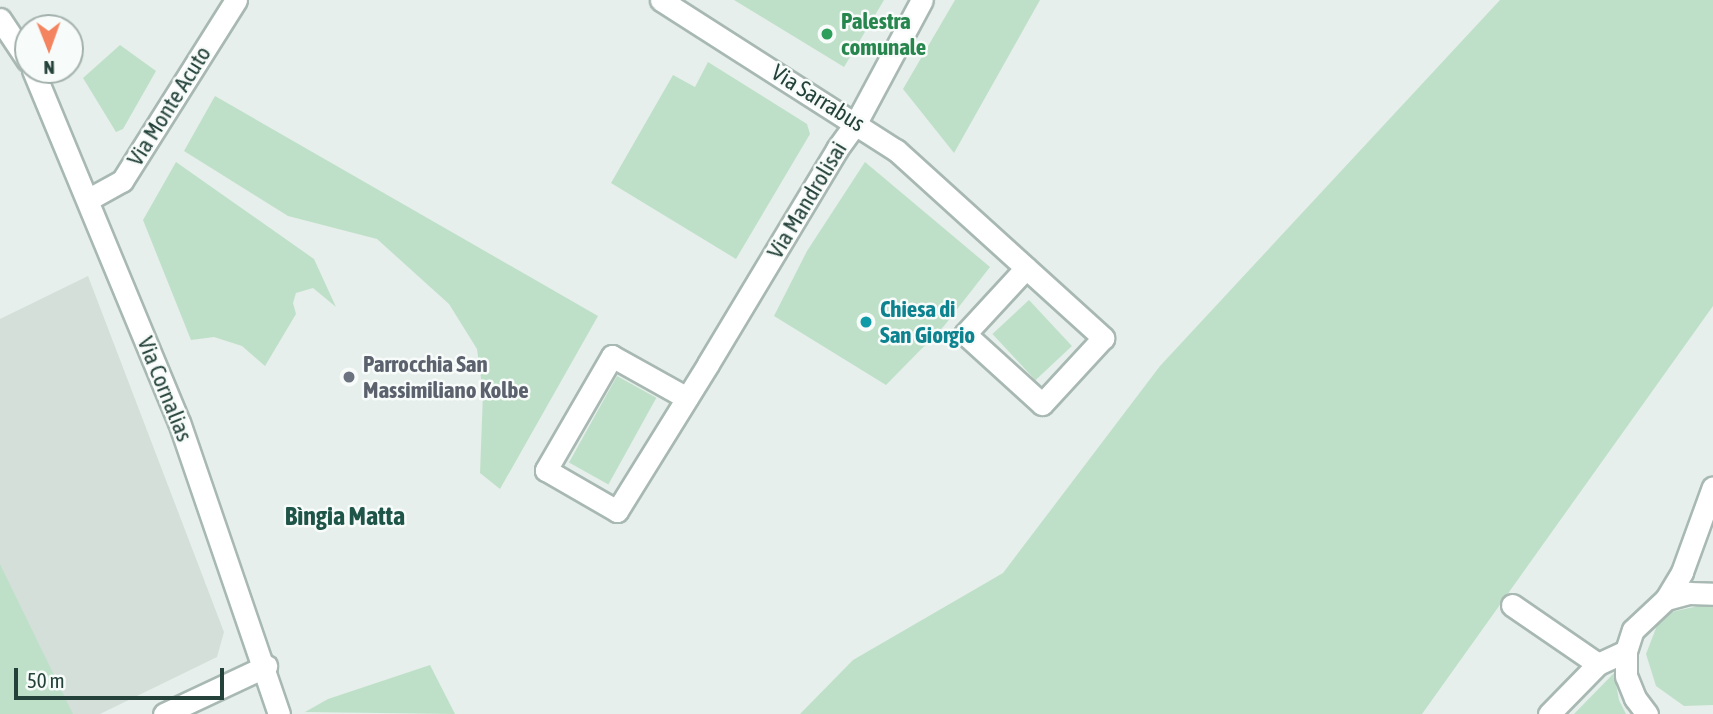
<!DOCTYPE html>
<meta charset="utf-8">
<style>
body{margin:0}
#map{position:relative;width:1713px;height:714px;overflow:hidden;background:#e6efeb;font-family:"Asap Condensed",sans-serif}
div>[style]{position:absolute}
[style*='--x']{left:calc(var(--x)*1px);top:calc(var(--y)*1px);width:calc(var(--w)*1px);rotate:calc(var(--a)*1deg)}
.built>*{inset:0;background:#d4dfda}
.green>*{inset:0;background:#bfe0c8;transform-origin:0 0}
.roads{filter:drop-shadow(2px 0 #a8b8b2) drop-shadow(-2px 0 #a8b8b2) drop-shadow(0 2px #a8b8b2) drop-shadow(0 -2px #a8b8b2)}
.street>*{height:21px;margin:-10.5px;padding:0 10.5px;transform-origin:10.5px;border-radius:10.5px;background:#fff}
.secondary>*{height:21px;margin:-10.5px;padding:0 10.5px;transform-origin:10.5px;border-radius:10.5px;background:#fff}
.dots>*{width:19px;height:19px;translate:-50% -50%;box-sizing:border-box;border:4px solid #f7fbf9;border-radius:50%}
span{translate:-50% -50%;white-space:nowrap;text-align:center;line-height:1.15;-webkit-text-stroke:5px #f7fbf9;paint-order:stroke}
.leisure-label{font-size:23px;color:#27864d;font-weight:700}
.left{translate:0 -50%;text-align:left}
.street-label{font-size:23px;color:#24423a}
.culture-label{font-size:23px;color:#0d838f;font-weight:700}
.worship-label{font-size:23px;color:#5b616d;font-weight:700}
.quarter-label{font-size:26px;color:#1f5548;font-weight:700}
.north{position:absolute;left:14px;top:14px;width:70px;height:70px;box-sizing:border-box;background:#f7fbf9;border:2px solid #a3b1ad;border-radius:50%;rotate:179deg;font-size:19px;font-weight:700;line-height:28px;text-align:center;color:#24423a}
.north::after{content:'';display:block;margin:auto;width:24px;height:32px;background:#f4845f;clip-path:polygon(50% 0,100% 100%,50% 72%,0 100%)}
.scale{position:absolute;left:14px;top:668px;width:210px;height:32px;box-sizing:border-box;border:4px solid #24423a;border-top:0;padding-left:9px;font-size:21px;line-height:24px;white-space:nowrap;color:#24423a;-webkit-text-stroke:5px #f7fbf9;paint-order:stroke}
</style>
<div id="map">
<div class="built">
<div style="clip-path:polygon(88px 276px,224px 632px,217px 657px,100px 714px,0 714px,0 319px)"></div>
</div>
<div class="green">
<div style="clip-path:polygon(734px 0,884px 0,844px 67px)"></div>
<div style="clip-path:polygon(955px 0,1040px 0,954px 153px,903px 89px)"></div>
<div style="clip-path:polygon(1500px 0,1713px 0,1713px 306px,1422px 714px,800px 714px,853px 660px,1003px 573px,1160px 366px)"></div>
<div style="clip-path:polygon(120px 45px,156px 71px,123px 129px,116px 132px,83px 78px)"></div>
<div style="clip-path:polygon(708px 62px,807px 124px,810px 134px,736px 259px,611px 183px,673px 75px,695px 87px)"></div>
<div style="clip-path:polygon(215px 96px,598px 316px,500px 489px,480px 473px,483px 393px,477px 349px,449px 304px,377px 239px,288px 216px,184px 151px)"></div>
<div style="clip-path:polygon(176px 162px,314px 259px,336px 307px,313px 288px,296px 293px,293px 303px,296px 314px,265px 366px,242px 346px,214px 337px,191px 340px,143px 220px)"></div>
<div style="clip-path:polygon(865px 162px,990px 267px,944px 326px,886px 385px,774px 316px,807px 251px)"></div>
<div style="left:1029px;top:300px;width:63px;height:50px;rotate:47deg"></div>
<div style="left:617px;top:376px;width:45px;height:99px;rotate:29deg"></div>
<div style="clip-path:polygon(0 564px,73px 714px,0 714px)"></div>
<div style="clip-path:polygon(1703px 605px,1713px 607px,1713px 705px,1684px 706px,1656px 686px,1646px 654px,1658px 623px,1671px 612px)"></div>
<div style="clip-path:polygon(430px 665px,455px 714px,305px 712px,328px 699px)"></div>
<div style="clip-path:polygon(1614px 673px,1619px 700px,1626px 714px,1574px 714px)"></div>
</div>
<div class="roads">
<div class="street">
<div style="--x:661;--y:0;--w:279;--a:32.6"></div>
<div style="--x:896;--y:150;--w:280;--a:42.2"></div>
<div style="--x:1103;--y:338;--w:90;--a:132.7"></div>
<div style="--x:1042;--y:404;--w:104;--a:-137.7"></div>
<div style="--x:965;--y:334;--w:90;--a:-47.3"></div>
<div style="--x:0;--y:19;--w:50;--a:56.3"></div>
<div style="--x:33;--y:70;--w:381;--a:67.5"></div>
<div style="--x:179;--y:422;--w:309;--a:71.1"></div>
<div style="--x:89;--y:199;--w:38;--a:-29"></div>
<div style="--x:122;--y:181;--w:214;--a:-57.8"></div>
<div style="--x:687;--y:398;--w:86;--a:-150.8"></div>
<div style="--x:612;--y:356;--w:132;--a:120.1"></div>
<div style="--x:546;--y:470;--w:82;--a:30"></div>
<div style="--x:617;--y:511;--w:173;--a:-58.2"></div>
<div style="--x:708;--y:364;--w:251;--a:-59"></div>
<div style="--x:837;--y:149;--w:34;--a:-54"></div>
<div style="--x:857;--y:121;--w:137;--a:-61.8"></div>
<div style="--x:1512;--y:605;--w:104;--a:34.5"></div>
<div style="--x:164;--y:714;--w:113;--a:-25.2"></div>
</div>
<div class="secondary">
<div style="--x:1666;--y:599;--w:31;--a:-59"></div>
<div style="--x:1682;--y:572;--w:90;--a:-70"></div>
<div style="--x:1549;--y:714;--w:70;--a:-45.6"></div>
<div style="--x:1598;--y:664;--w:31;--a:-25"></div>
<div style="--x:1647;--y:714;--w:20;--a:-127"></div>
<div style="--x:1635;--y:698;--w:24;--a:-112"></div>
<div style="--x:1626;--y:676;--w:25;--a:-90"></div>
<div style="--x:1626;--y:651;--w:22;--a:-72"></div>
<div style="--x:1633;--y:630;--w:45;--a:-43.2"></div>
<div style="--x:1666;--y:599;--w:24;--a:-15"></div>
<div style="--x:1689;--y:593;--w:24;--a:2"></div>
</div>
</div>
<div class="dots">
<div style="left:827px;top:34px;background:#2e9e5b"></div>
<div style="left:866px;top:322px;background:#0f9aa8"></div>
<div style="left:349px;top:377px;background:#6b7280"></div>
</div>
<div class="leisure-label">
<span class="left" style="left:841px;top:34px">Palestra<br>comunale</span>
</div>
<div class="street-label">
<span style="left:818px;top:98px;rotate:32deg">Via Sarrabus</span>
<span style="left:169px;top:106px;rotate:-58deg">Via Monte Acuto</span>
<span style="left:807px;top:200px;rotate:-59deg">Via Mandrolisai</span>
<span style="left:165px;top:389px;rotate:68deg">Via Cornalias</span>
</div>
<div class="culture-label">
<span class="left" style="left:880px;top:322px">Chiesa di<br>San Giorgio</span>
</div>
<div class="worship-label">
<span class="left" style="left:363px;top:377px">Parrocchia San<br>Massimiliano Kolbe</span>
</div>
<div class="quarter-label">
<span style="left:345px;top:517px">Bìngia Matta</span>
</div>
<div class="north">N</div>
<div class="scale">50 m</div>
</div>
